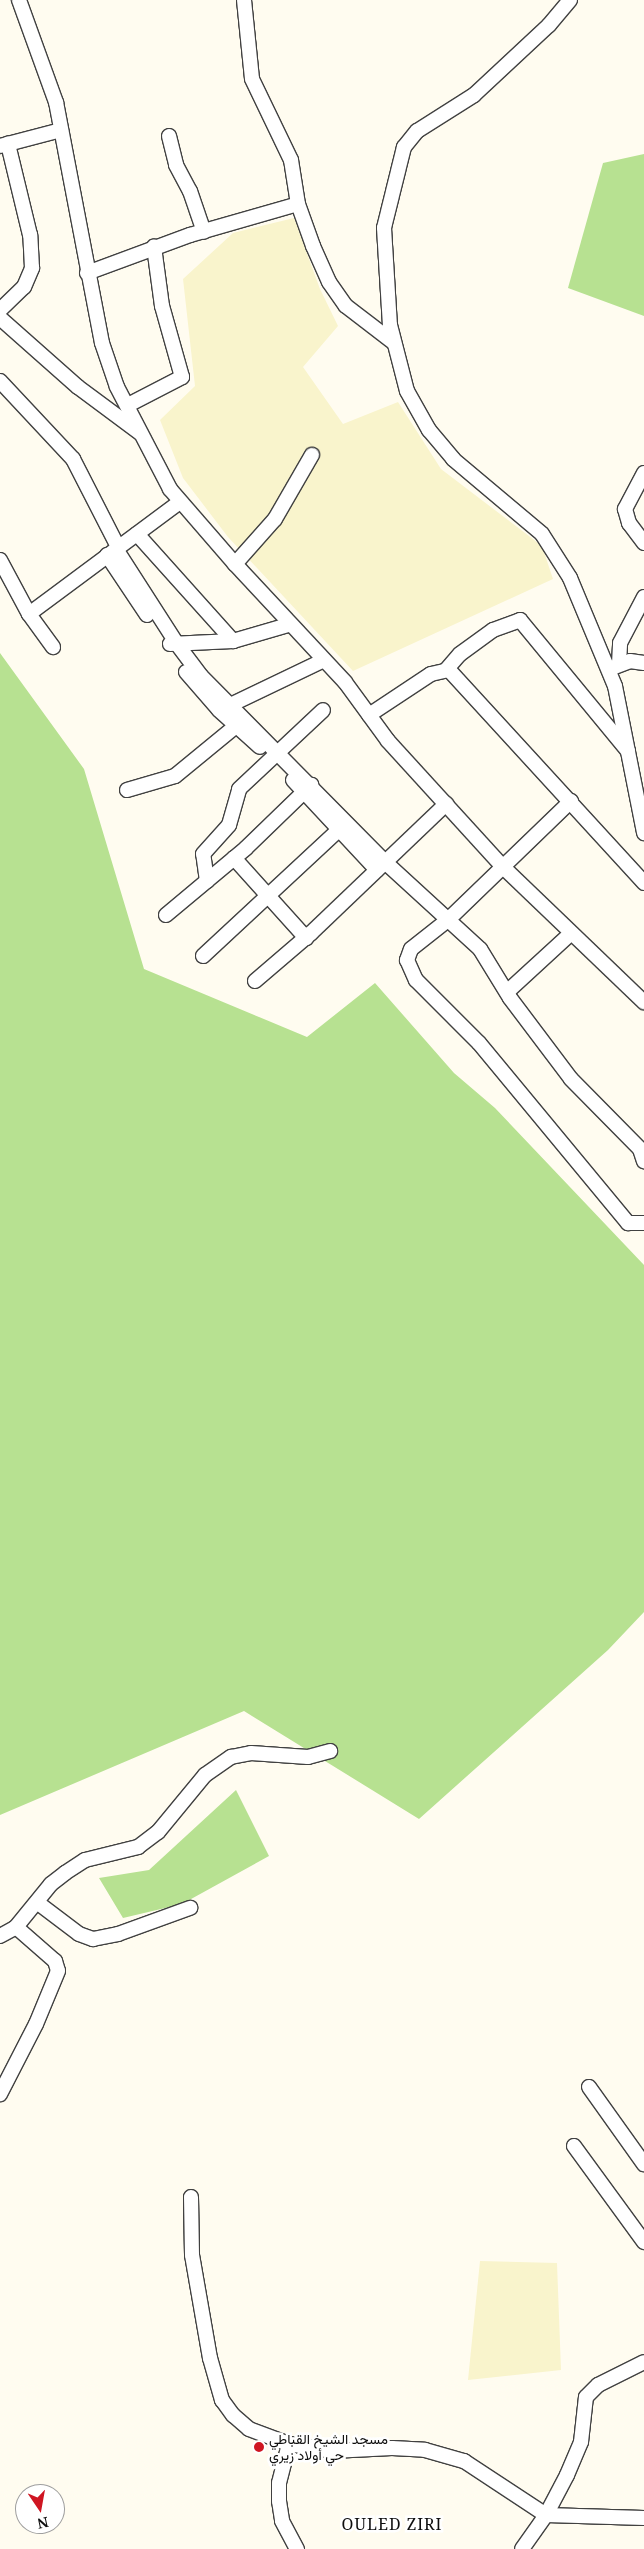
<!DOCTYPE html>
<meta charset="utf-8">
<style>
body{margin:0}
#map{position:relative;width:644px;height:2549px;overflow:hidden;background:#fffcf0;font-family:"Noto Serif",Vazirmatn,serif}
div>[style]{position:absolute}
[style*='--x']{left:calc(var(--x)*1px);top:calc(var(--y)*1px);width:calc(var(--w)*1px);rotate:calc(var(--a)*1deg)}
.farmland>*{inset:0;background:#f9f4cc}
.forest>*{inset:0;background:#b7e191}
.roads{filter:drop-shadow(1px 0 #414141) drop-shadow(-1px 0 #414141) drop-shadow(0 1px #414141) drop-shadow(0 -1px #414141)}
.minor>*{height:14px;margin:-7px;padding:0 7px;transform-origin:7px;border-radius:7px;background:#fff}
.dots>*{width:14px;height:14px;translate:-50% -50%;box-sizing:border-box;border:2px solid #fff;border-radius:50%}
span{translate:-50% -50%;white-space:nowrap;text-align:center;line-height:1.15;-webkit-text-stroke:5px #fff;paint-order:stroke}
.poi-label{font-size:14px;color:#0e0e0e}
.left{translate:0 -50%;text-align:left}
.quarter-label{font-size:16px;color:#0e0e0e;letter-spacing:1px}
.north{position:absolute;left:15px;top:2484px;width:50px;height:50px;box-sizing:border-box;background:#fff;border:1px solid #9f9f9f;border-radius:50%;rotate:168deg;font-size:14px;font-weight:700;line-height:20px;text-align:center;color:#0e0e0e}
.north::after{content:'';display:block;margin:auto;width:18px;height:22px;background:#cf1622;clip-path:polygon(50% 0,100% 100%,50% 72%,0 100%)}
</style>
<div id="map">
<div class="farmland">
<div style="clip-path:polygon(294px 218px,320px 289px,338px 326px,303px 367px,343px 424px,398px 402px,441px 469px,542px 546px,553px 579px,353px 671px,228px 537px,183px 478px,160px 420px,195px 386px,183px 279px,233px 233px)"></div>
<div style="clip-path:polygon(480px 2261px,557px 2263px,561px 2370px,468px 2380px)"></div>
</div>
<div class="forest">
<div style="clip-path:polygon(644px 154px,644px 316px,568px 288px,603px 163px)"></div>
<div style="clip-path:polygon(0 653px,84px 769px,144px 969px,307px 1037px,375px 983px,454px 1073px,495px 1108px,644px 1265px,644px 1612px,608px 1650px,419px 1819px,244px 1711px,0 1815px)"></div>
<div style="clip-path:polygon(236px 1790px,269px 1856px,182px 1904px,123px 1918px,99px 1878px,149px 1870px)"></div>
</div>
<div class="roads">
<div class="minor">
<div style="--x:19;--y:0;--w:109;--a:70.1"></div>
<div style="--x:56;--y:102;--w:245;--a:79.2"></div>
<div style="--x:102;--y:343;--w:46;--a:71.2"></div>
<div style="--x:117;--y:387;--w:115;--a:62.5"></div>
<div style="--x:170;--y:489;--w:99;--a:49.1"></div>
<div style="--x:235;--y:564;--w:161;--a:47"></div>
<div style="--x:345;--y:682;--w:73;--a:53.9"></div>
<div style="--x:388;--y:741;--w:169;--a:47.6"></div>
<div style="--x:502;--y:866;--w:197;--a:43.8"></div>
<div style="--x:244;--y:0;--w:79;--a:84.2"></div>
<div style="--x:252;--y:79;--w:90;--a:64.3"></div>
<div style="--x:291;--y:160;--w:45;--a:81"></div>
<div style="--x:298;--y:204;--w:45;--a:70.3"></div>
<div style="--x:313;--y:246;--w:39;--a:66"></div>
<div style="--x:329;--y:282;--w:29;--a:55"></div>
<div style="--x:346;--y:306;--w:59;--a:37.5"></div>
<div style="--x:570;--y:0;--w:33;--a:130"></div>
<div style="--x:549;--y:25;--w:103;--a:137"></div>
<div style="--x:474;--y:95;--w:67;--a:147.7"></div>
<div style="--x:417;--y:131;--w:21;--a:129"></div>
<div style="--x:404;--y:147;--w:83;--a:103.9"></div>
<div style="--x:384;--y:228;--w:97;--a:86.5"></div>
<div style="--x:390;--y:325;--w:68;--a:75.6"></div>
<div style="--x:407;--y:391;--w:45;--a:60.6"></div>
<div style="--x:429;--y:430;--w:38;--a:50"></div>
<div style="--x:453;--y:459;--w:116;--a:40.1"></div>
<div style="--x:542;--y:534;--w:52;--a:57.5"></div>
<div style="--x:570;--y:578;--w:117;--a:67.4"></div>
<div style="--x:615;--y:686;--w:150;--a:78.8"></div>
<div style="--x:169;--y:136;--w:30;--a:76"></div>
<div style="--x:176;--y:165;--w:30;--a:62"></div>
<div style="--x:190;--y:191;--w:43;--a:71.1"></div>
<div style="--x:0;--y:146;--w:63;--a:-14.7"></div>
<div style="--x:87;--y:273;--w:110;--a:-20.3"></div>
<div style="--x:190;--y:235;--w:112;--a:-16"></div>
<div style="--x:0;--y:310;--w:33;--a:-44"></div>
<div style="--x:24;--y:287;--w:21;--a:-67"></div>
<div style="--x:32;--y:268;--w:33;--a:-93"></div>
<div style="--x:30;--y:235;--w:94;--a:-103.6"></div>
<div style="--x:0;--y:318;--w:104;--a:41.5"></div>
<div style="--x:78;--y:387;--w:77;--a:36.6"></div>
<div style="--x:0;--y:381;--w:107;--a:46.9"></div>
<div style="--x:73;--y:459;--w:99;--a:62.9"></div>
<div style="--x:128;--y:405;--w:61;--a:-27.4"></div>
<div style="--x:182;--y:377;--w:74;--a:-105.7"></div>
<div style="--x:162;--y:306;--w:60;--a:-97.7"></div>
<div style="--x:644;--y:473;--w:41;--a:117.8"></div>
<div style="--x:625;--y:509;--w:15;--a:74"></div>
<div style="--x:629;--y:523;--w:25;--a:53"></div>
<div style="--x:137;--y:534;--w:144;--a:48.1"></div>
<div style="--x:116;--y:549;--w:113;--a:57.3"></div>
<div style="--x:177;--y:644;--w:40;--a:53"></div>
<div style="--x:201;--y:676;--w:262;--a:45.3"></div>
<div style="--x:385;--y:862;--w:129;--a:42.5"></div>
<div style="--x:480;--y:949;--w:57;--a:58.5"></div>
<div style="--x:510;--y:998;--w:101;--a:53"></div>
<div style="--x:571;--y:1079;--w:98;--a:45.4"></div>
<div style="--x:640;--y:1149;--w:13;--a:72"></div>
<div style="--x:107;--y:555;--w:72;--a:56.3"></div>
<div style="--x:0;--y:560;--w:61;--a:61.8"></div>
<div style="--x:29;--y:614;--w:41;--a:54"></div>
<div style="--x:235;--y:564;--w:60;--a:-48.4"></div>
<div style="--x:275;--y:519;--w:74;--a:-60"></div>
<div style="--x:29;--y:614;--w:188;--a:-36.6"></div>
<div style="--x:170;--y:644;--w:63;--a:-2.7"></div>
<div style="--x:233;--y:641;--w:60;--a:-16.3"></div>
<div style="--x:619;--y:664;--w:21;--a:-87"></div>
<div style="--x:620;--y:643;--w:52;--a:-62.4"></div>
<div style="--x:612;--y:668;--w:19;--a:-21"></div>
<div style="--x:630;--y:661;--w:14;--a:8"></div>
<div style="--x:446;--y:670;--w:21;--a:-49"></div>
<div style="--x:460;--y:654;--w:41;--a:-36"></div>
<div style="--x:493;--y:630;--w:29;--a:-20"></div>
<div style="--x:520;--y:620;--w:170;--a:50.5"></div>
<div style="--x:186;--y:672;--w:50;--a:49"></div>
<div style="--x:219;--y:710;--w:55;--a:42.1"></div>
<div style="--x:224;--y:708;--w:111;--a:-25.6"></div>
<div style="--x:369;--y:715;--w:74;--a:-33.5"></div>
<div style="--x:431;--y:674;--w:18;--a:-13"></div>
<div style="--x:449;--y:670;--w:289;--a:47.5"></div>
<div style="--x:293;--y:780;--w:123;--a:47"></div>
<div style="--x:127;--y:790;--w:50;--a:-16.3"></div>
<div style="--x:175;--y:776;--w:80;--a:-39.4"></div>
<div style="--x:571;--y:801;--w:170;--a:136"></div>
<div style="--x:449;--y:919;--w:48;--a:141.7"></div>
<div style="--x:411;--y:949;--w:12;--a:110"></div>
<div style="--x:407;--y:960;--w:22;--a:66"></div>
<div style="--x:416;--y:980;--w:89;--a:45"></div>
<div style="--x:479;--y:1043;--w:234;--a:50.4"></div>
<div style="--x:628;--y:1223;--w:16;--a:0"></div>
<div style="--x:234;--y:858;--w:108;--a:48"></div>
<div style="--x:207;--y:881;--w:27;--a:-98"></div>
<div style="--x:203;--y:854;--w:39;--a:-48"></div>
<div style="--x:229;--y:825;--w:37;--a:-74"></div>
<div style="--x:239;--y:789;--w:115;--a:-43.2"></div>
<div style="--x:166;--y:915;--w:104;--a:-39.9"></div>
<div style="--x:246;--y:848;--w:91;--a:-44.1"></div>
<div style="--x:203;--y:956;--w:194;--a:-42.9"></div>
<div style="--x:255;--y:981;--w:74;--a:-40.6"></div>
<div style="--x:311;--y:933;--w:187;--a:-43.7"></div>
<div style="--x:507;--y:992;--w:86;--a:-42.6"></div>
<div style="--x:38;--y:1903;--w:51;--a:37.1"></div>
<div style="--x:79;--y:1934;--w:15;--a:20"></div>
<div style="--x:93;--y:1939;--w:25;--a:-11"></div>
<div style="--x:118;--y:1934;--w:77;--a:-19.9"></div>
<div style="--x:16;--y:1927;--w:55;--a:-50.9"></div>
<div style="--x:51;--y:1884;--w:18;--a:-38"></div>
<div style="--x:65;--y:1873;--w:24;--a:-33"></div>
<div style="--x:85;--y:1860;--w:55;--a:-13.8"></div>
<div style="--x:138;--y:1847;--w:25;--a:-37"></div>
<div style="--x:158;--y:1832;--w:74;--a:-50.5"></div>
<div style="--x:205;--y:1775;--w:32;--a:-35"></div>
<div style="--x:231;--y:1757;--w:20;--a:-11"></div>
<div style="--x:251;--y:1753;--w:57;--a:4"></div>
<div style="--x:308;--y:1757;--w:23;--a:-15"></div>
<div style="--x:0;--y:1936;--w:18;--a:-29"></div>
<div style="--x:16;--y:1927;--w:52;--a:41.1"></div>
<div style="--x:55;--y:1961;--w:10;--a:73"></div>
<div style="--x:58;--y:1971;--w:57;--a:112.5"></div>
<div style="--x:36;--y:2024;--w:79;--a:117.2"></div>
<div style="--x:589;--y:2087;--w:95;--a:54.5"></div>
<div style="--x:574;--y:2146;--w:119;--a:53.9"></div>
<div style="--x:191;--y:2197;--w:58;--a:89"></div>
<div style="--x:192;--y:2255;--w:105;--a:80.1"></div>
<div style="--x:210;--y:2358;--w:44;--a:74.1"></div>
<div style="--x:222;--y:2400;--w:19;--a:54"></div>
<div style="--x:233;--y:2415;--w:21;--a:41"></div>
<div style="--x:249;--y:2429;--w:43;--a:20.6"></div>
<div style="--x:289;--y:2444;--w:44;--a:9.2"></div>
<div style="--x:332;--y:2451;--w:60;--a:-2.9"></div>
<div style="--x:392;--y:2448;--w:33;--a:3"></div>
<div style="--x:425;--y:2450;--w:41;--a:15.8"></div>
<div style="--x:464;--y:2461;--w:98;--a:33.4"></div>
<div style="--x:546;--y:2515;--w:98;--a:1.8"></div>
<div style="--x:289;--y:2444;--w:40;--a:104.4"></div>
<div style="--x:279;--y:2483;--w:18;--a:90"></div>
<div style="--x:279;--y:2501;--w:20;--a:81"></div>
<div style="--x:282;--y:2521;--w:32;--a:62"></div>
<div style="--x:522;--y:2549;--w:42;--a:-54.8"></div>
<div style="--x:546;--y:2515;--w:45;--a:-62.3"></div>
<div style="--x:567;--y:2475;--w:36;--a:-67"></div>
<div style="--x:581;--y:2442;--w:45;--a:-83.7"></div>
<div style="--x:586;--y:2397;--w:17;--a:-45"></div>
<div style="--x:598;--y:2385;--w:51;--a:-26.6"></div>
</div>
</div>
<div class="dots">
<div style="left:259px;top:2447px;background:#cf1622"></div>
</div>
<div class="poi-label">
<span class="left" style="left:269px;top:2447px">مسجد الشيخ القباطي<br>حي أولاد زيري</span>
</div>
<div class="quarter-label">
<span style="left:392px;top:2524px">OULED ZIRI</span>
</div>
<div class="north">N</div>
</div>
